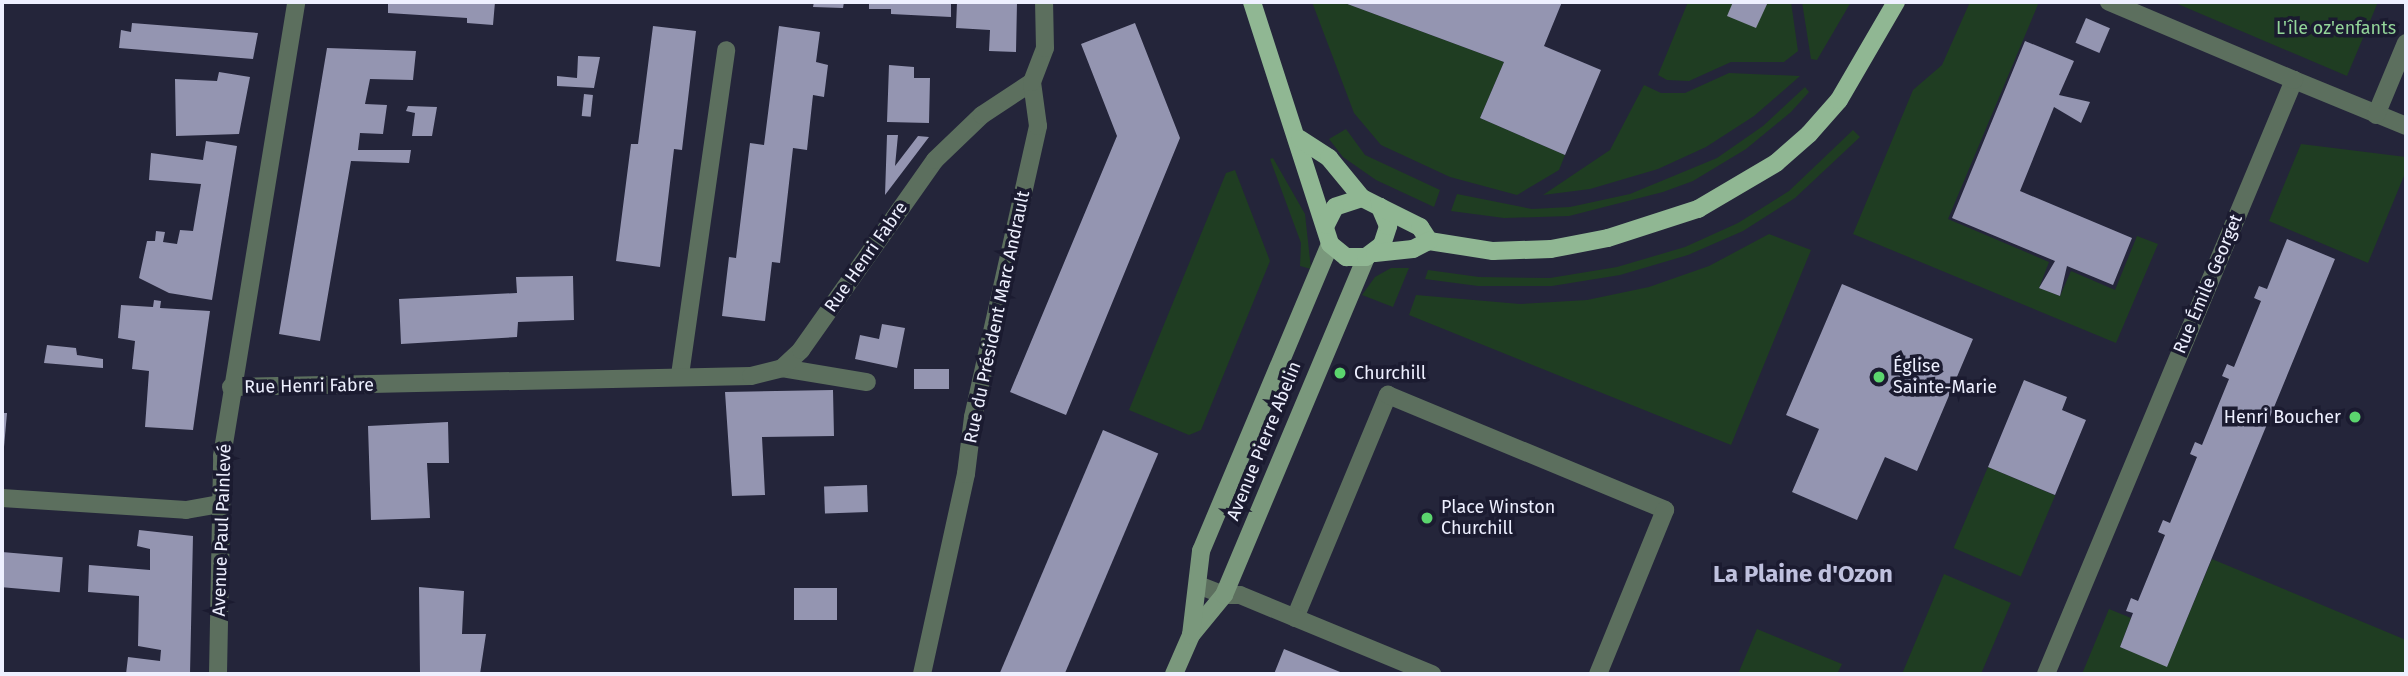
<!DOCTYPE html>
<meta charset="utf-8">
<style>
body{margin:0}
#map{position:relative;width:2408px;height:676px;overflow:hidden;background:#24253a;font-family:"Fira Sans",sans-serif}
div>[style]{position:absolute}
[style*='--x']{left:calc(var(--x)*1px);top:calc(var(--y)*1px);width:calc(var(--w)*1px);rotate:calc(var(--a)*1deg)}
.green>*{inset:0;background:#1f3d22;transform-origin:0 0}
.building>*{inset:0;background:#9495b1;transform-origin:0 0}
.lane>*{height:18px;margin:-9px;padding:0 9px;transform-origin:9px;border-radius:9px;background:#5c6f5e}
.street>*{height:18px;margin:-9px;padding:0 9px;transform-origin:9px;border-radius:9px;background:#5c6f5e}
.secondary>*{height:18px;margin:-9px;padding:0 9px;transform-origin:9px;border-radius:9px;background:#7a987c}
.primary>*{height:18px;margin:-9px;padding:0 9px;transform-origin:9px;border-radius:9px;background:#90b793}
.dots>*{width:19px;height:19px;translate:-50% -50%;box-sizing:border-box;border:4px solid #1b1b30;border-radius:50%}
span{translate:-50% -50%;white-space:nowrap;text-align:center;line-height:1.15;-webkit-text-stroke:7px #1b1b30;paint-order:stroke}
.park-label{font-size:18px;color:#93d599}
.street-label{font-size:18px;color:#eef0ff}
.poi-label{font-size:18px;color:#eef0ff}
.left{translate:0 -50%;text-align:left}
.right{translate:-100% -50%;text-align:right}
.district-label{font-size:24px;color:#bfc1de;font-weight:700}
.frame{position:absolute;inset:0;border:4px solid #eef0ff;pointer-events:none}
</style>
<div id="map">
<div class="green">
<div style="clip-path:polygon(1312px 2px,1342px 2px,1504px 62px,1480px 118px,1565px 155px,1559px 170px,1517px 195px,1450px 177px,1381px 145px,1354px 113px)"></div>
<div style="clip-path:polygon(1688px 2px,1791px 2px,1798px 51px,1784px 62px,1731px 62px,1689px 81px,1667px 80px,1658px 75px)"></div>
<div style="clip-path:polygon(1802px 2px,1851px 2px,1817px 60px,1811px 59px)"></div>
<div style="clip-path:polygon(1970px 2px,2039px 2px,1948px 219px,2049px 262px,2039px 288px,2060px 296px,2071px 271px,2115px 290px,2137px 236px,2158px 244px,2116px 343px,1853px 234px,1913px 90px,1942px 65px)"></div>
<div style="clip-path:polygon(2173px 2px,2378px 2px,2347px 76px)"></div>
<div style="clip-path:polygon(1729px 73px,1800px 76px,1754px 116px,1706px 147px,1658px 169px,1590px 189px,1543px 195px,1610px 150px,1644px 85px,1661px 93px,1685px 93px)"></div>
<div style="clip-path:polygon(1805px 87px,1809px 92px,1791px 112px,1746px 149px,1693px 181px,1663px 192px,1569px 216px,1504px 218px,1451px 211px,1457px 194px,1532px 209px,1570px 207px,1630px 194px,1717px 158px,1763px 126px)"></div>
<div style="clip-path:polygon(1346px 129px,1365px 155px,1440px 190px,1434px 207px,1376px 180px,1343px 157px,1329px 139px)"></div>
<div style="clip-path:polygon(1853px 130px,1860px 137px,1795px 198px,1743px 231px,1688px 255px,1620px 275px,1552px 286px,1478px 286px,1425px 279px,1428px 270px,1479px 277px,1550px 278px,1617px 267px,1685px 247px,1738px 223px,1789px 191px)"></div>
<div style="clip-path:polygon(2301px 144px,2406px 157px,2406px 171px,2368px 263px,2269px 221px)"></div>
<div style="clip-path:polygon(1273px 158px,1305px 214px,1311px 269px,1300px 266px,1301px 243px,1270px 159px)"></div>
<div style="clip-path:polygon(1235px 170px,1270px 261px,1201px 430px,1189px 435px,1129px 410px,1226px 173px)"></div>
<div style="clip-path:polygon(1769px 234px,1811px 250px,1731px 445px,1409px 315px,1416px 295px,1520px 304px,1587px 300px,1649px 287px,1709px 266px)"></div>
<div style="clip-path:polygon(1391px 268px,1409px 268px,1393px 307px,1362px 295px,1375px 277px)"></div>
<div style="left:1988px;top:467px;width:73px;height:88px;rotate:23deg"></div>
<div style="clip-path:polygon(2212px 559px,2406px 640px,2406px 674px,2082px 674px,2109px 609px,2131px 618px,2120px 647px,2167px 666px)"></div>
<div style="clip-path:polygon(1944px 574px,2011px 603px,1981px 674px,1902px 674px)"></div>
<div style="clip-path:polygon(1757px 629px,1842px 664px,1837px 674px,1738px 674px)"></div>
</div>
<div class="building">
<div style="clip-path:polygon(388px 2px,495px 2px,493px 25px,467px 23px,467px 18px,388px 13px)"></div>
<div style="clip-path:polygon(814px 2px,844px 2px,843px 8px,813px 7px)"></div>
<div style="clip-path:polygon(869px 2px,951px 2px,951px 17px,891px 14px,891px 9px,869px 9px)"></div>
<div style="clip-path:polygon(957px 2px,1017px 2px,1016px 52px,989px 51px,990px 30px,956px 28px)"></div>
<div style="clip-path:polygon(1342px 2px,1562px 2px,1544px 46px,1601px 70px,1565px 155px,1480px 118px,1504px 62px)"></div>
<div style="clip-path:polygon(1733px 2px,1768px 2px,1756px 28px,1727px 16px)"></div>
<div style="left:2086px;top:18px;width:26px;height:27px;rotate:23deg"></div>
<div style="clip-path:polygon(132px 23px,258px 33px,253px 59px,119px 48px,121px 30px,131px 32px)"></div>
<div style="clip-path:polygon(1135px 23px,1180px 138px,1066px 415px,1010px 392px,1117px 136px,1081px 44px)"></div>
<div style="clip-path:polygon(653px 26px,696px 31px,682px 150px,674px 149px,660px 267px,616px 261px,631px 144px,638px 144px)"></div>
<div style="clip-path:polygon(779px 26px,820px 32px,816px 62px,828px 65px,824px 97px,813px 95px,807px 150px,793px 148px,780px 263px,772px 262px,765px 321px,722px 316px,729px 257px,736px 258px,750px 143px,764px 145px)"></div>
<div style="clip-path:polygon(2025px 41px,2074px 61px,2059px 95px,2090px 102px,2081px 123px,2054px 107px,2020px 191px,2132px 238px,2113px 285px,2067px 266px,2060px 296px,2039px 288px,2055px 261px,1952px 218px)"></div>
<div style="clip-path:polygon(327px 48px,416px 51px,413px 80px,370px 79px,365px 104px,387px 105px,383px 134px,360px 133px,358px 150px,411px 150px,409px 163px,351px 161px,320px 341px,279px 334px)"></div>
<div style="clip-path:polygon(578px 56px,600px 57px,594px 88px,557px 86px,557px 76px,577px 78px)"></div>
<div style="clip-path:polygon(889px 65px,914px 67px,914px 78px,930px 78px,929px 123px,887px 122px)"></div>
<div style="clip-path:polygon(219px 72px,250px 77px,239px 134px,176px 136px,175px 79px,217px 81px)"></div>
<div style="left:584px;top:94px;width:9px;height:22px;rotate:6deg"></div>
<div style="clip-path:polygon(408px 106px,437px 107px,432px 136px,412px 136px,415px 113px,406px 111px)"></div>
<div style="clip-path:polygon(887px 135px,898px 135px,895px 166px,918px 136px,929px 137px,885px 195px)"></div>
<div style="clip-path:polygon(206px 141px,237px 146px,212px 300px,169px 293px,139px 278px,147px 241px,155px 241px,156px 231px,165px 232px,163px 242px,177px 244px,180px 230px,193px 231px,201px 184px,149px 180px,151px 153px,203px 160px)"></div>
<div style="clip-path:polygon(2287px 239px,2335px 259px,2167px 667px,2120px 647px,2133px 613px,2126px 611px,2131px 598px,2138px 601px,2165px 535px,2158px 532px,2163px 520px,2170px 523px,2197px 457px,2190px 454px,2195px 442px,2202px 445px,2229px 379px,2222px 376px,2227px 364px,2234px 367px,2261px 301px,2254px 298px,2259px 286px,2267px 289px)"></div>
<div style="clip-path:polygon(573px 276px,574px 320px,518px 322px,517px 337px,401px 344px,399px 299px,517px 293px,516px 277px)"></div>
<div style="clip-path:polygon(1842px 284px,1973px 339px,1917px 471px,1885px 457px,1857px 520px,1792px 492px,1819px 429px,1786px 415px)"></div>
<div style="clip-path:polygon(154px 300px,161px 301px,160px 308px,210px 311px,193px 430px,145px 427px,149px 371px,132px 369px,135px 341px,118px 338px,121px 305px,153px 307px)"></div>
<div style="clip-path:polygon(882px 324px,905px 328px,897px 368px,855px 359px,860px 335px,879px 339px)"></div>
<div style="clip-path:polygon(47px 345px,76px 348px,77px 355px,103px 359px,103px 368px,44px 363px)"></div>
<div style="left:914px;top:369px;width:35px;height:20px"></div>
<div style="clip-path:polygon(2024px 380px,2067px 397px,2062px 410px,2086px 420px,2055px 495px,1988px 467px)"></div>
<div style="clip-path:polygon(833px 390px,834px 436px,762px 437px,765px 495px,732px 496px,725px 392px)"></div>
<div style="clip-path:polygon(2px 413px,7px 413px,4px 447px,2px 447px)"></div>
<div style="clip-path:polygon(448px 422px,449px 463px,427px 463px,430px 518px,371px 520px,368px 426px)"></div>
<div style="left:1103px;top:430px;width:60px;height:264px;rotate:23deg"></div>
<div style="left:867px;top:485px;width:27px;height:43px;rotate:88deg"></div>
<div style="clip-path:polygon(139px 530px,193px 536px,190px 674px,126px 674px,128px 657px,160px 661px,161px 650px,138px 646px,139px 596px,88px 592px,89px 565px,150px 570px,150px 549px,137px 546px)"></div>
<div style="left:2px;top:552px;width:61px;height:35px;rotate:5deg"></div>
<div style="clip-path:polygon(419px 587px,464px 591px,462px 634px,486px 634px,480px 674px,420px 674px)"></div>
<div style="left:837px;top:588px;width:32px;height:43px;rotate:90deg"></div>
<div style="clip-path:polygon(1284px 649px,1345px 674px,1274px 674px)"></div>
</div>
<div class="lane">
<div style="--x:782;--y:368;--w:86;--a:9.4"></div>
<div style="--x:1295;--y:618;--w:242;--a:-67.4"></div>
<div style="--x:1388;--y:395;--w:300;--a:22.5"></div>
<div style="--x:1665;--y:510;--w:177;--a:112.2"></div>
</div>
<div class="street">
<div style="--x:2294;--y:80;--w:121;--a:22.3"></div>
<div style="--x:2376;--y:115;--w:78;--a:-67.4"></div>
<div style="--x:680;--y:375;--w:328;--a:-81.9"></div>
<div style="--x:231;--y:387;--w:520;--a:-1.21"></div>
<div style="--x:751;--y:376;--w:32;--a:-14"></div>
<div style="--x:782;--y:368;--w:26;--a:-43"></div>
<div style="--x:801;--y:350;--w:232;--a:-54.8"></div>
<div style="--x:935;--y:160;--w:65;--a:-43.8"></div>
<div style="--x:982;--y:115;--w:60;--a:-33.4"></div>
<div style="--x:2;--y:498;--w:184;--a:3.7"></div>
<div style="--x:186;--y:510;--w:35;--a:-10"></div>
<div style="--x:1198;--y:585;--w:28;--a:21"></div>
<div style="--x:1224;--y:595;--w:16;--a:0"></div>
<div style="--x:1240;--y:595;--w:208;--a:22.4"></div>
<div style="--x:218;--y:674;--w:218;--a:-88.9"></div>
<div style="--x:222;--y:456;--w:460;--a:-80.7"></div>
<div style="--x:922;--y:674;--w:205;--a:-77.6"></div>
<div style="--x:966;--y:474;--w:57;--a:-83"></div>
<div style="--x:973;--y:417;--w:298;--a:-77.4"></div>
<div style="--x:1038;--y:126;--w:44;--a:-97.8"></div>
<div style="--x:1032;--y:82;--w:36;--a:-69"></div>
<div style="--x:1045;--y:48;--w:46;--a:-91.2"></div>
<div style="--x:2046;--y:674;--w:644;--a:-67.34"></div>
<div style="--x:2294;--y:80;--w:201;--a:-157.1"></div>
</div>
<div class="secondary">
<div style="--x:1191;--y:635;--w:52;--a:-50.5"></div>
<div style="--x:1224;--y:595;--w:367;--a:-67.2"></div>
<div style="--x:1174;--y:674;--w:43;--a:-66.4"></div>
<div style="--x:1191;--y:635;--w:85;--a:-83.2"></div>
<div style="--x:1201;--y:551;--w:333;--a:-67.2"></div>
</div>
<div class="primary">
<div style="--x:1252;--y:2;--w:254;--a:72.1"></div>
<div style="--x:1330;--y:244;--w:21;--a:39"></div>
<div style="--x:1346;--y:257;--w:20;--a:0"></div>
<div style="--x:1366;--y:257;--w:20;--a:-37"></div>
<div style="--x:1382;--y:245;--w:20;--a:-72"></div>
<div style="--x:1388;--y:226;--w:21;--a:-113"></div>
<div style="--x:1380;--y:207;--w:20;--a:-153"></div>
<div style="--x:1362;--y:198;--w:28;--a:162"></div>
<div style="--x:1335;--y:207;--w:20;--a:117"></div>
<div style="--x:1300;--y:139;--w:35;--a:33"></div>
<div style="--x:1329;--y:158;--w:52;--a:50.5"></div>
<div style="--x:1380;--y:207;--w:45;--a:26.6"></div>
<div style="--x:1420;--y:227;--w:17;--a:57"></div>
<div style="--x:1429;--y:241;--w:65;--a:8.9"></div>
<div style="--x:1493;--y:251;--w:58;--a:-2"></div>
<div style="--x:1551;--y:249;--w:58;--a:-10.9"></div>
<div style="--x:1608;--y:238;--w:95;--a:-17.9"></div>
<div style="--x:1698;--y:209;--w:91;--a:-30.5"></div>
<div style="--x:1776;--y:163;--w:44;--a:-41.3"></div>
<div style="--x:1809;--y:134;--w:45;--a:-48.6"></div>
<div style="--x:1839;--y:100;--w:113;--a:-59.8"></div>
<div style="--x:1375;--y:253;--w:38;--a:-6"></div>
<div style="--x:1413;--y:249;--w:18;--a:-27"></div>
</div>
<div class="dots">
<div style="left:1340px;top:373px;background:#5bd56e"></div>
<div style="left:1879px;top:377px;background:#5bd56e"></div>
<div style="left:2355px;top:417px;background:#5bd56e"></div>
<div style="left:1427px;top:518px;background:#5bd56e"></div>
</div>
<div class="park-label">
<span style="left:2336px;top:28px">L'île oz'enfants</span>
</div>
<div class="street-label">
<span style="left:866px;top:257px;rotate:-55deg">Rue Henri Fabre</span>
<span style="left:2208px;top:284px;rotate:-67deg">Rue Émile Georget</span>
<span style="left:997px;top:317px;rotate:-78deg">Rue du Président Marc Andrault</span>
<span style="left:309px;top:386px;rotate:-1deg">Rue Henri Fabre</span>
<span style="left:1264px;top:441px;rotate:-68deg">Avenue Pierre Abelin</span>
<span style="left:222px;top:530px;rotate:-88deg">Avenue Paul Painlevé</span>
</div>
<div class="poi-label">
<span class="left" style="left:1893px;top:377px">Église<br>Sainte-Marie</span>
<span class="left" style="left:1354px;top:373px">Churchill</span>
<span class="right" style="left:2341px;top:417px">Henri Boucher</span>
<span class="left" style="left:1441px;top:518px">Place Winston<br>Churchill</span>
</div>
<div class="district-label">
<span style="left:1803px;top:575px">La Plaine d'Ozon</span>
</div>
<div class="frame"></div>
</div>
